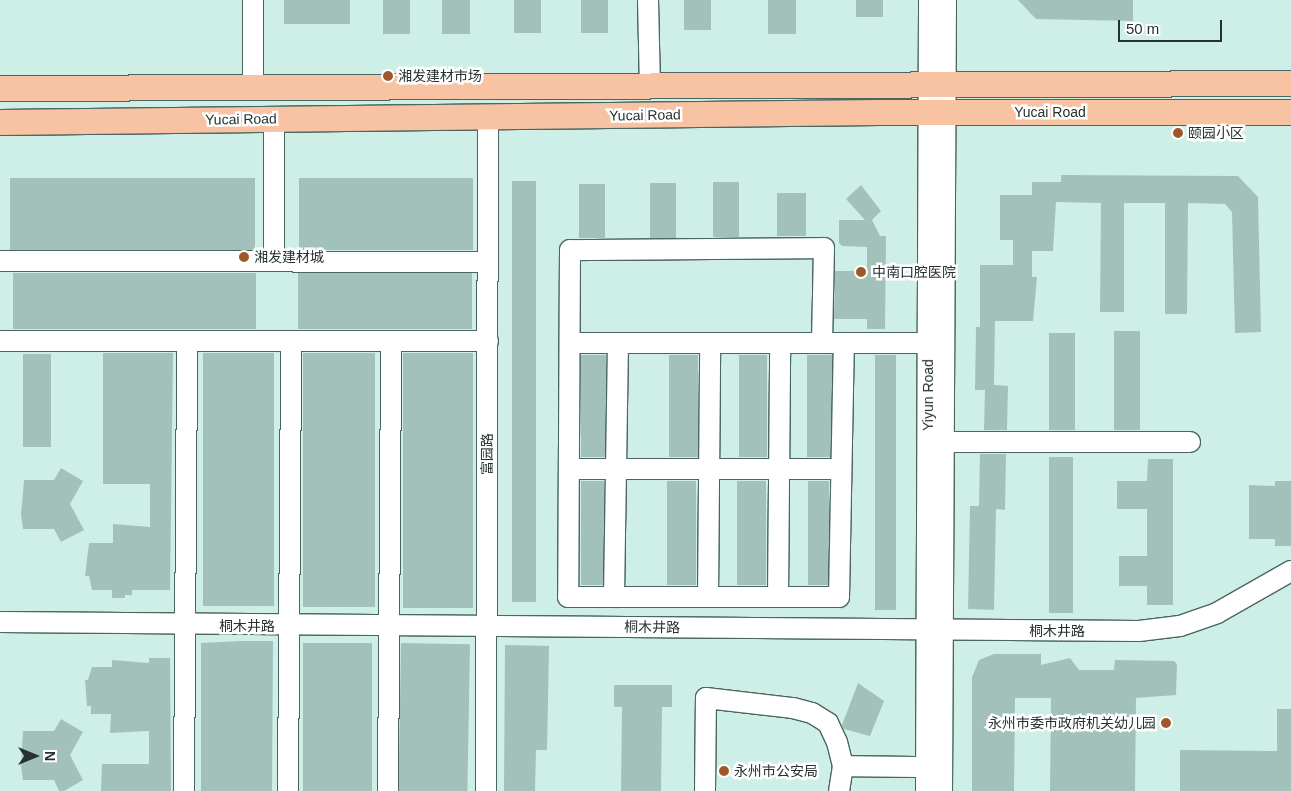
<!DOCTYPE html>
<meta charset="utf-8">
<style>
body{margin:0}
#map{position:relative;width:1291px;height:791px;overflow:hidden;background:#ceefe8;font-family:Arial,"Noto Sans SC",sans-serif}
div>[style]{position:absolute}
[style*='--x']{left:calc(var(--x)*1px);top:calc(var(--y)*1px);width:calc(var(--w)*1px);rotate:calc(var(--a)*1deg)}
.building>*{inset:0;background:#a2c1bb;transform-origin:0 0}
.roads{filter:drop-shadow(1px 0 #496660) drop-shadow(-1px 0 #496660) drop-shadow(0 1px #496660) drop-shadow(0 -1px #496660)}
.minor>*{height:20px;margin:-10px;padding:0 10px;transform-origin:10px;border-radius:10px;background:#fff}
.major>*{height:25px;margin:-12.5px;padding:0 12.5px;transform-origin:12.5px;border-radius:12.5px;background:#f7c3a2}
.dots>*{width:14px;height:14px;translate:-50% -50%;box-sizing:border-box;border:2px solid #fff;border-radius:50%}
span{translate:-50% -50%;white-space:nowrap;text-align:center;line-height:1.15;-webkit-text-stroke:5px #fff;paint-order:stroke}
.poi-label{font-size:14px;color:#25322f}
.left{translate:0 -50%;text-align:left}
.right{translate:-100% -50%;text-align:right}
.street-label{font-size:14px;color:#25322f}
.north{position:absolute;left:10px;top:731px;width:50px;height:50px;-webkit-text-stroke:4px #fff;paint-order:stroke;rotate:90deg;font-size:14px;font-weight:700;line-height:20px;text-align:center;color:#25322f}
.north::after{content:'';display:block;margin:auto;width:18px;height:22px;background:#25322f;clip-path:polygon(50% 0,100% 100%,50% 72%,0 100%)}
.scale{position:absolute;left:1118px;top:20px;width:104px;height:22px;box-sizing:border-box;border:2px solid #25322f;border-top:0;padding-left:6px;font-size:15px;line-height:18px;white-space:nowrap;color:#25322f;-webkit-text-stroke:4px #fff;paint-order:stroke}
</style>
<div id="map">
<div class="building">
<div style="left:284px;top:0;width:66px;height:24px"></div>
<div style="left:383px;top:0;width:27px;height:34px"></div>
<div style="left:442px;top:0;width:28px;height:34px"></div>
<div style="left:514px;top:0;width:27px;height:33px"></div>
<div style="left:581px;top:0;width:27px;height:33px"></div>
<div style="left:684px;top:0;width:27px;height:30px"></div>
<div style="left:768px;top:0;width:28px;height:34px"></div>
<div style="left:856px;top:0;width:27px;height:17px"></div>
<div style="clip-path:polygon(1018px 0,1133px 0,1133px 21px,1036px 19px)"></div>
<div style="clip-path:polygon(1061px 175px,1238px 176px,1258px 197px,1261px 332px,1235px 333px,1232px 212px,1225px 204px,1188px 203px,1187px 314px,1165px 314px,1165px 203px,1124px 203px,1124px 312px,1100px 312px,1101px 203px,1056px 202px,1053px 251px,1032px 251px,1032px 277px,1037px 277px,1033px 321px,995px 321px,994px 385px,1008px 386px,1007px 430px,984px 430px,985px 390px,975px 390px,976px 327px,980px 327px,980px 265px,1013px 265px,1013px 240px,1000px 240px,1000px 195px,1032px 195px,1032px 182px,1061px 182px)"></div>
<div style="left:255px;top:178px;width:72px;height:245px;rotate:90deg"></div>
<div style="left:299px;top:178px;width:174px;height:72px"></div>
<div style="left:512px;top:181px;width:24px;height:421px"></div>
<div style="left:713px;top:182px;width:26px;height:55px"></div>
<div style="left:650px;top:183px;width:26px;height:55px"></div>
<div style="left:579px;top:184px;width:26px;height:54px"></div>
<div style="clip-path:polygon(861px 185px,881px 211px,872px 220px,880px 236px,886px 236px,885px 329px,867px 329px,867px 319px,834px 319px,835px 271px,867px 271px,867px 247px,842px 246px,839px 243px,839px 220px,865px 220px,846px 199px)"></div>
<div style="left:777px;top:193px;width:29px;height:43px"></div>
<div style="left:13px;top:273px;width:243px;height:56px"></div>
<div style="left:298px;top:273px;width:174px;height:56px"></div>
<div style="left:1114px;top:331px;width:26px;height:99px"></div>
<div style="left:1049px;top:333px;width:26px;height:97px"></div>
<div style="clip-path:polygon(103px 353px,173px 353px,170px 590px,132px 590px,132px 595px,125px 595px,125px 598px,112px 598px,112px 590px,92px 590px,89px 576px,85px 576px,89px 543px,113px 543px,113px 524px,150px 527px,150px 484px,103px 484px)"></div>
<div style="left:203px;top:353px;width:71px;height:253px"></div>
<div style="left:303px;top:353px;width:72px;height:254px"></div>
<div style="left:403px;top:353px;width:70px;height:255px"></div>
<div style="left:23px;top:354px;width:28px;height:93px"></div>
<div style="left:581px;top:355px;width:25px;height:102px"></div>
<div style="left:669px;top:355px;width:29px;height:102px"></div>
<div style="left:739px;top:355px;width:28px;height:102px"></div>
<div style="left:807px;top:355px;width:25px;height:102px"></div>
<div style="left:875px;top:355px;width:21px;height:255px"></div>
<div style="clip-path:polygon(980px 454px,1006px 454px,1005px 510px,996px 509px,994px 610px,968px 609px,970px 506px,979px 506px)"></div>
<div style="left:1049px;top:457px;width:24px;height:156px"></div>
<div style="clip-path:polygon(1148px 459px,1173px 459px,1173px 605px,1147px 605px,1147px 586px,1119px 586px,1119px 556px,1147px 556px,1147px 509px,1117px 509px,1117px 481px,1147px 481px)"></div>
<div style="clip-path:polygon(61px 468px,83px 481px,70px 504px,84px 530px,61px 542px,54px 529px,23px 529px,21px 515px,24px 480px,54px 480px)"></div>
<div style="left:581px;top:481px;width:23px;height:104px"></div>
<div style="left:667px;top:481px;width:29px;height:104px"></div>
<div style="left:737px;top:481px;width:29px;height:104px"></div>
<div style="left:808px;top:481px;width:21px;height:104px"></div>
<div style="clip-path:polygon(1275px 481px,1291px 481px,1291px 546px,1275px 546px,1275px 539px,1249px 539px,1249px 485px,1275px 486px)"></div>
<div style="clip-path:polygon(242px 641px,273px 641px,272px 791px,201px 791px,201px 643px)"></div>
<div style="left:303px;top:643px;width:69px;height:148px"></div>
<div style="left:401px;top:643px;width:69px;height:148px;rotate:1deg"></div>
<div style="clip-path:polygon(505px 645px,549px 646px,547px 750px,536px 750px,535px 791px,504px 791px)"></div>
<div style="clip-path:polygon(994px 654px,1041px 654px,1041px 665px,1070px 658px,1079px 670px,1114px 670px,1115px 660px,1174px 661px,1177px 664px,1176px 695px,1136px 698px,1135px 791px,1050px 791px,1051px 698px,1015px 698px,1014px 791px,972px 791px,972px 677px,979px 660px)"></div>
<div style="clip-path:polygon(149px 658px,170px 658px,171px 791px,101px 791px,102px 764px,149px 764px,149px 731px,110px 733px,111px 714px,91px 714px,91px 706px,87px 706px,85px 680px,88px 680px,92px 667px,112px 667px,112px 660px,149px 663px)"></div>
<div style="clip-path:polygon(858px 683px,884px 701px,870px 736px,844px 729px,842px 725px)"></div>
<div style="clip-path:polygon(614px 685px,672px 685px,672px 707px,662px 707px,661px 791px,621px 791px,622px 707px,614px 707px)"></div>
<div style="clip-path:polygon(1277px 709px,1291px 709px,1291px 791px,1180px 791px,1180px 750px,1277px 751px)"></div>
<div style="clip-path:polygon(61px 719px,83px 732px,70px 755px,83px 780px,64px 791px,59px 791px,54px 780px,23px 780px,21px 766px,23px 731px,54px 731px)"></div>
</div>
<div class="roads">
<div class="minor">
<div style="--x:648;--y:0;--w:85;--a:88.7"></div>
<div style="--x:253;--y:87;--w:87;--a:-90"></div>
<div style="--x:0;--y:261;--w:488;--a:0.1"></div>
<div style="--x:274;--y:261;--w:142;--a:-90"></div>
<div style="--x:0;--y:341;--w:488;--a:0"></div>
<div style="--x:570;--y:343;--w:358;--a:0"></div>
<div style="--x:822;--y:343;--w:95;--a:-88.8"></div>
<div style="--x:824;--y:248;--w:254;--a:179.5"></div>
<div style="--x:570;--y:250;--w:347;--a:90.3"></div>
<div style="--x:568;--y:597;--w:271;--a:0"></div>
<div style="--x:839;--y:597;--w:254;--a:-88.9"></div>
<div style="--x:944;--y:442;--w:246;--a:0"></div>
<div style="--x:569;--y:469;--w:272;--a:0"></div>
<div style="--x:614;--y:597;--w:254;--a:-89.1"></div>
<div style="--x:708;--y:597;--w:254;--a:-89.5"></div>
<div style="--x:778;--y:597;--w:254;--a:-89.5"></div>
<div style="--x:0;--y:622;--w:1139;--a:0.45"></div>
<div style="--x:1139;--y:631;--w:41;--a:-7"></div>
<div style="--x:1180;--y:626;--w:39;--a:-19"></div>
<div style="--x:1217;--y:613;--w:85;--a:-29.6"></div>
<div style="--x:843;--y:766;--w:83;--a:0.7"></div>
<div style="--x:184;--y:791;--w:450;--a:-89.6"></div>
<div style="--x:288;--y:791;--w:450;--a:-89.6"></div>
<div style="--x:388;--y:791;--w:450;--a:-89.6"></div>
<div style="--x:486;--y:791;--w:675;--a:-89.83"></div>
<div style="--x:705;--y:791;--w:93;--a:-89.4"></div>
<div style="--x:706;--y:698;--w:88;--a:6.6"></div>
<div style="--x:793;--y:708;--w:20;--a:15"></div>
<div style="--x:812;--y:713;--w:19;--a:32"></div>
<div style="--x:828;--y:723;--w:21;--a:65"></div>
<div style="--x:837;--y:742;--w:25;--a:76"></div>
<div style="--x:843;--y:766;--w:25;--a:99"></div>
<div style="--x:926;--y:791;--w:791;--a:-89.78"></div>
<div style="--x:942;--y:791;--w:791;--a:-89.71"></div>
</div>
<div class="major">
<div style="--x:0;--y:88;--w:1291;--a:-0.22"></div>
<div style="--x:0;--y:122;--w:879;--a:-0.65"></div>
<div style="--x:879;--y:112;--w:412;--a:0"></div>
</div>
</div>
<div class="dots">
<div style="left:388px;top:76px;background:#9d592b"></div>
<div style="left:1178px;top:133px;background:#9d592b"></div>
<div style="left:244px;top:257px;background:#9d592b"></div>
<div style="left:861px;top:272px;background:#9d592b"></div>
<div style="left:1166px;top:723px;background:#9d592b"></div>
<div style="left:724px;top:771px;background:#9d592b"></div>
</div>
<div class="poi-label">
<span class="left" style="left:398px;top:76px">湘发建材市场</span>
<span class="left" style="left:1188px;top:133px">颐园小区</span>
<span class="left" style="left:254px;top:257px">湘发建材城</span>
<span class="left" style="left:872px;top:272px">中南口腔医院</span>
<span class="right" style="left:1156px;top:723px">永州市委市政府机关幼儿园</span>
<span class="left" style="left:734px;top:771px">永州市公安局</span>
</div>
<div class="street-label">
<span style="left:1050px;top:112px">Yucai Road</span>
<span style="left:645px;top:115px;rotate:-1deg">Yucai Road</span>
<span style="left:241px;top:119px;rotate:-1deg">Yucai Road</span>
<span style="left:928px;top:395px;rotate:-90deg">Yiyun Road</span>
<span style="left:487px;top:454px;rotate:-90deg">富园路</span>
<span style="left:247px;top:626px">桐木井路</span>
<span style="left:652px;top:627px;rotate:1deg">桐木井路</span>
<span style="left:1057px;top:631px">桐木井路</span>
</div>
<div class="north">N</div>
<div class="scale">50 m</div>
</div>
